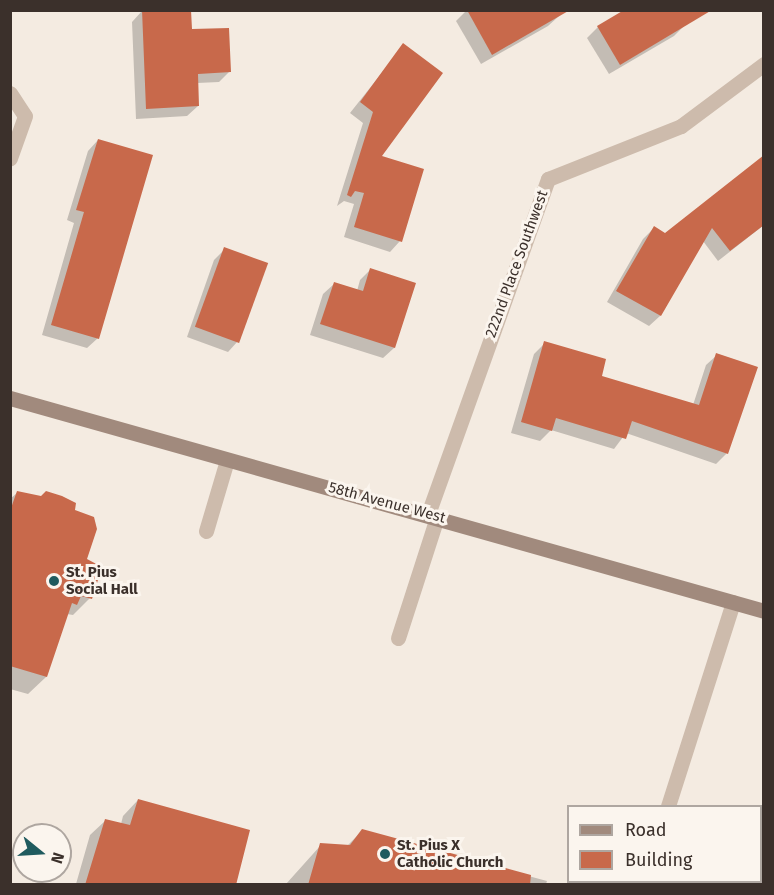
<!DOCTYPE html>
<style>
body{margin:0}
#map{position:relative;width:774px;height:895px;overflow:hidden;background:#f4ebe1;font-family:"Fira Sans",sans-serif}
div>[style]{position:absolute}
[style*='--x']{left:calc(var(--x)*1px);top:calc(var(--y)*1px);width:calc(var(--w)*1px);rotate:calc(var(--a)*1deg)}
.shadow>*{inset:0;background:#0003}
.building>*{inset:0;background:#c8694b;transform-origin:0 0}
.lane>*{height:15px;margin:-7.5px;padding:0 7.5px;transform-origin:7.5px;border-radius:7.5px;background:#cdbbac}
.street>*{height:15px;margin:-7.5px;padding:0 7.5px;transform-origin:7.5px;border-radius:7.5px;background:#cdbbac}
.secondary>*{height:15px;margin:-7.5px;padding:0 7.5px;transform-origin:7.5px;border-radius:7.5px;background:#a18a7d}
.dots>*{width:16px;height:16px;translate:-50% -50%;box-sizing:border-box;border:3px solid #fbf5ee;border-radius:50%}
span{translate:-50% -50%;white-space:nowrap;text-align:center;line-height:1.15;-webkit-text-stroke:6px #fbf5ee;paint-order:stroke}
.street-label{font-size:15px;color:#3b302b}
.poi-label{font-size:15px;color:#3b302b;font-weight:700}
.left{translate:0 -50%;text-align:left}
.frame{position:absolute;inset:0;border:12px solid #3b302b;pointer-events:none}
.legend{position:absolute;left:567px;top:805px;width:195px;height:78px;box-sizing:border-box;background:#fbf5ee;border:2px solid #aea6a0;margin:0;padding:8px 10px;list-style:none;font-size:18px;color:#3b302b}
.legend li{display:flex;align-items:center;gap:12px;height:30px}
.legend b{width:30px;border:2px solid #aea6a0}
.north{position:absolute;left:12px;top:823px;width:60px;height:60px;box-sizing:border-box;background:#fbf5ee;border:2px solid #aea6a0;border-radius:50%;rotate:108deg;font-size:16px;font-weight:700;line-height:24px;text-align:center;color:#3b302b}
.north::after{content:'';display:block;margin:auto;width:21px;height:27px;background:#1f5a5e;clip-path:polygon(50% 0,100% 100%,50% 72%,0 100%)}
</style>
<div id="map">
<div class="shadow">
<div style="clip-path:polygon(467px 10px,556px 10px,559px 16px,548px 26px,481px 64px,456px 21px)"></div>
<div style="clip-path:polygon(142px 11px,190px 31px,230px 71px,219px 82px,197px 83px,198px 106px,187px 116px,136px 119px,132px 22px)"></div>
<div style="clip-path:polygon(685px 25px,674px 36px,609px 74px,587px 38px,598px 27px)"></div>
<div style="clip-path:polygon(404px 45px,379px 156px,400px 241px,390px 252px,344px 237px,354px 204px,344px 201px,337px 206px,363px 123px,350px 113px)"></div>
<div style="clip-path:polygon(98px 140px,98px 338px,87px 348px,42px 335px,74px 223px,67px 220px,88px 151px)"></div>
<div style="clip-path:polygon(764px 157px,764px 225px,718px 261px,703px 241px,660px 316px,649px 326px,607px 302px,643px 239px,654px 228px,665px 234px)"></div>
<div style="clip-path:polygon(225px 249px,238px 341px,228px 352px,187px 337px,214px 260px)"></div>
<div style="clip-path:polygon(371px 269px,414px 284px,394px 348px,383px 358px,310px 335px,323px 294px,334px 284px,357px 291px,360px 280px)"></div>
<div style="clip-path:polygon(545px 343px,600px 377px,693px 405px,706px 365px,717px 355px,727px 453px,716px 464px,626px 433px,614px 449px,551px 430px,540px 441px,511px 433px,534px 354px)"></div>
<div style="clip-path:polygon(17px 493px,73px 511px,90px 598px,73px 615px,67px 614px,46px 677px,28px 694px,10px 689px,10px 499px)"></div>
<div style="clip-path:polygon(138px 800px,234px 884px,76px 884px,90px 835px,106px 820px,121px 824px,123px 816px)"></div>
<div style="clip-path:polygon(764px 808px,764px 884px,741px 884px,760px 882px)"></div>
<div style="clip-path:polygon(362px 831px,547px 881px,546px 884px,286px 884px,321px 845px,347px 846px)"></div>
</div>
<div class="building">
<div style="clip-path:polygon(142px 10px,191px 10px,192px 29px,229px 28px,231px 72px,198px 74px,199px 106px,146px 109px)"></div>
<div style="clip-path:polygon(467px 10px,570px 10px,492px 55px)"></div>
<div style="clip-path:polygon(624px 10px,712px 10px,620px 65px,597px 26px)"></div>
<div style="clip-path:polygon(403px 43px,443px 73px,382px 156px,424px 169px,402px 242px,354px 227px,364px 193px,355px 191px,351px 197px,347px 195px,373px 112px,360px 102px)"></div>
<div style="clip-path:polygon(98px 139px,153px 155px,99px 339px,51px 325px,84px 212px,76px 210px)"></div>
<div style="clip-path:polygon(764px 155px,764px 225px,730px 251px,712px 228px,661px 316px,616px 291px,654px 226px,665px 233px)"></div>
<div style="left:224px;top:247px;width:47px;height:85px;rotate:20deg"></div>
<div style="clip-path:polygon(370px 268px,416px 283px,395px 348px,320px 324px,334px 282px,363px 291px)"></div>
<div style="clip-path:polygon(544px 341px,606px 359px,602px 376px,699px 405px,716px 353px,758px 367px,728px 454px,632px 421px,626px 439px,556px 418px,552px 431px,521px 422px)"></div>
<div style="clip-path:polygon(17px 491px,41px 496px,46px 491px,62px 496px,76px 503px,75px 510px,94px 517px,97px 529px,87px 559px,102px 567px,92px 599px,81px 596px,77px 605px,72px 603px,47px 677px,10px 666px,10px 511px)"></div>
<div style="clip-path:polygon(138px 799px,250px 830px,236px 885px,85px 885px,105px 819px,130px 825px)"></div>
<div style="clip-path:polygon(362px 829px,531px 875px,530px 885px,308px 885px,320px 843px,350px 845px)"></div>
</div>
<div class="lane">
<div style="--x:206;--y:531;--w:74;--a:-73.5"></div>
<div style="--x:398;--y:638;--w:127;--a:-72.1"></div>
<div style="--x:668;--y:806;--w:214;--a:-72.3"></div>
<div style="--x:644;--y:884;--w:2;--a:-63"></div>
</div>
<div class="street">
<div style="--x:10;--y:93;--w:27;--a:57"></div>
<div style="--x:25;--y:116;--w:45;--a:109.7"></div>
<div style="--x:428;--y:514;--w:356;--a:-70.3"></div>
<div style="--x:548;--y:179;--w:143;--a:-21.7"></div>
<div style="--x:681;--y:126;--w:104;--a:-36.8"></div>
</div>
<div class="secondary">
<div style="--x:10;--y:398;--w:784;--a:15.77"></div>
</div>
<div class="dots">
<div style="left:54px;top:581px;background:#1f5a5e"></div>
<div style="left:385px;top:854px;background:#1f5a5e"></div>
</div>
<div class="street-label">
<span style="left:517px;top:264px;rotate:-70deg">222nd Place Southwest</span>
<span style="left:387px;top:503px;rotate:15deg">58th Avenue West</span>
</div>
<div class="poi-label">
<span class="left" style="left:66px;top:581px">St. Pius<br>Social Hall</span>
<span class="left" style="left:397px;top:854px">St. Pius X<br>Catholic Church</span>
</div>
<div class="frame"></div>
<ul class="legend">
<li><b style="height:8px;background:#a18a7d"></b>Road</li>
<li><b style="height:16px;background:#c8694b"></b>Building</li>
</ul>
<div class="north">N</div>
</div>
